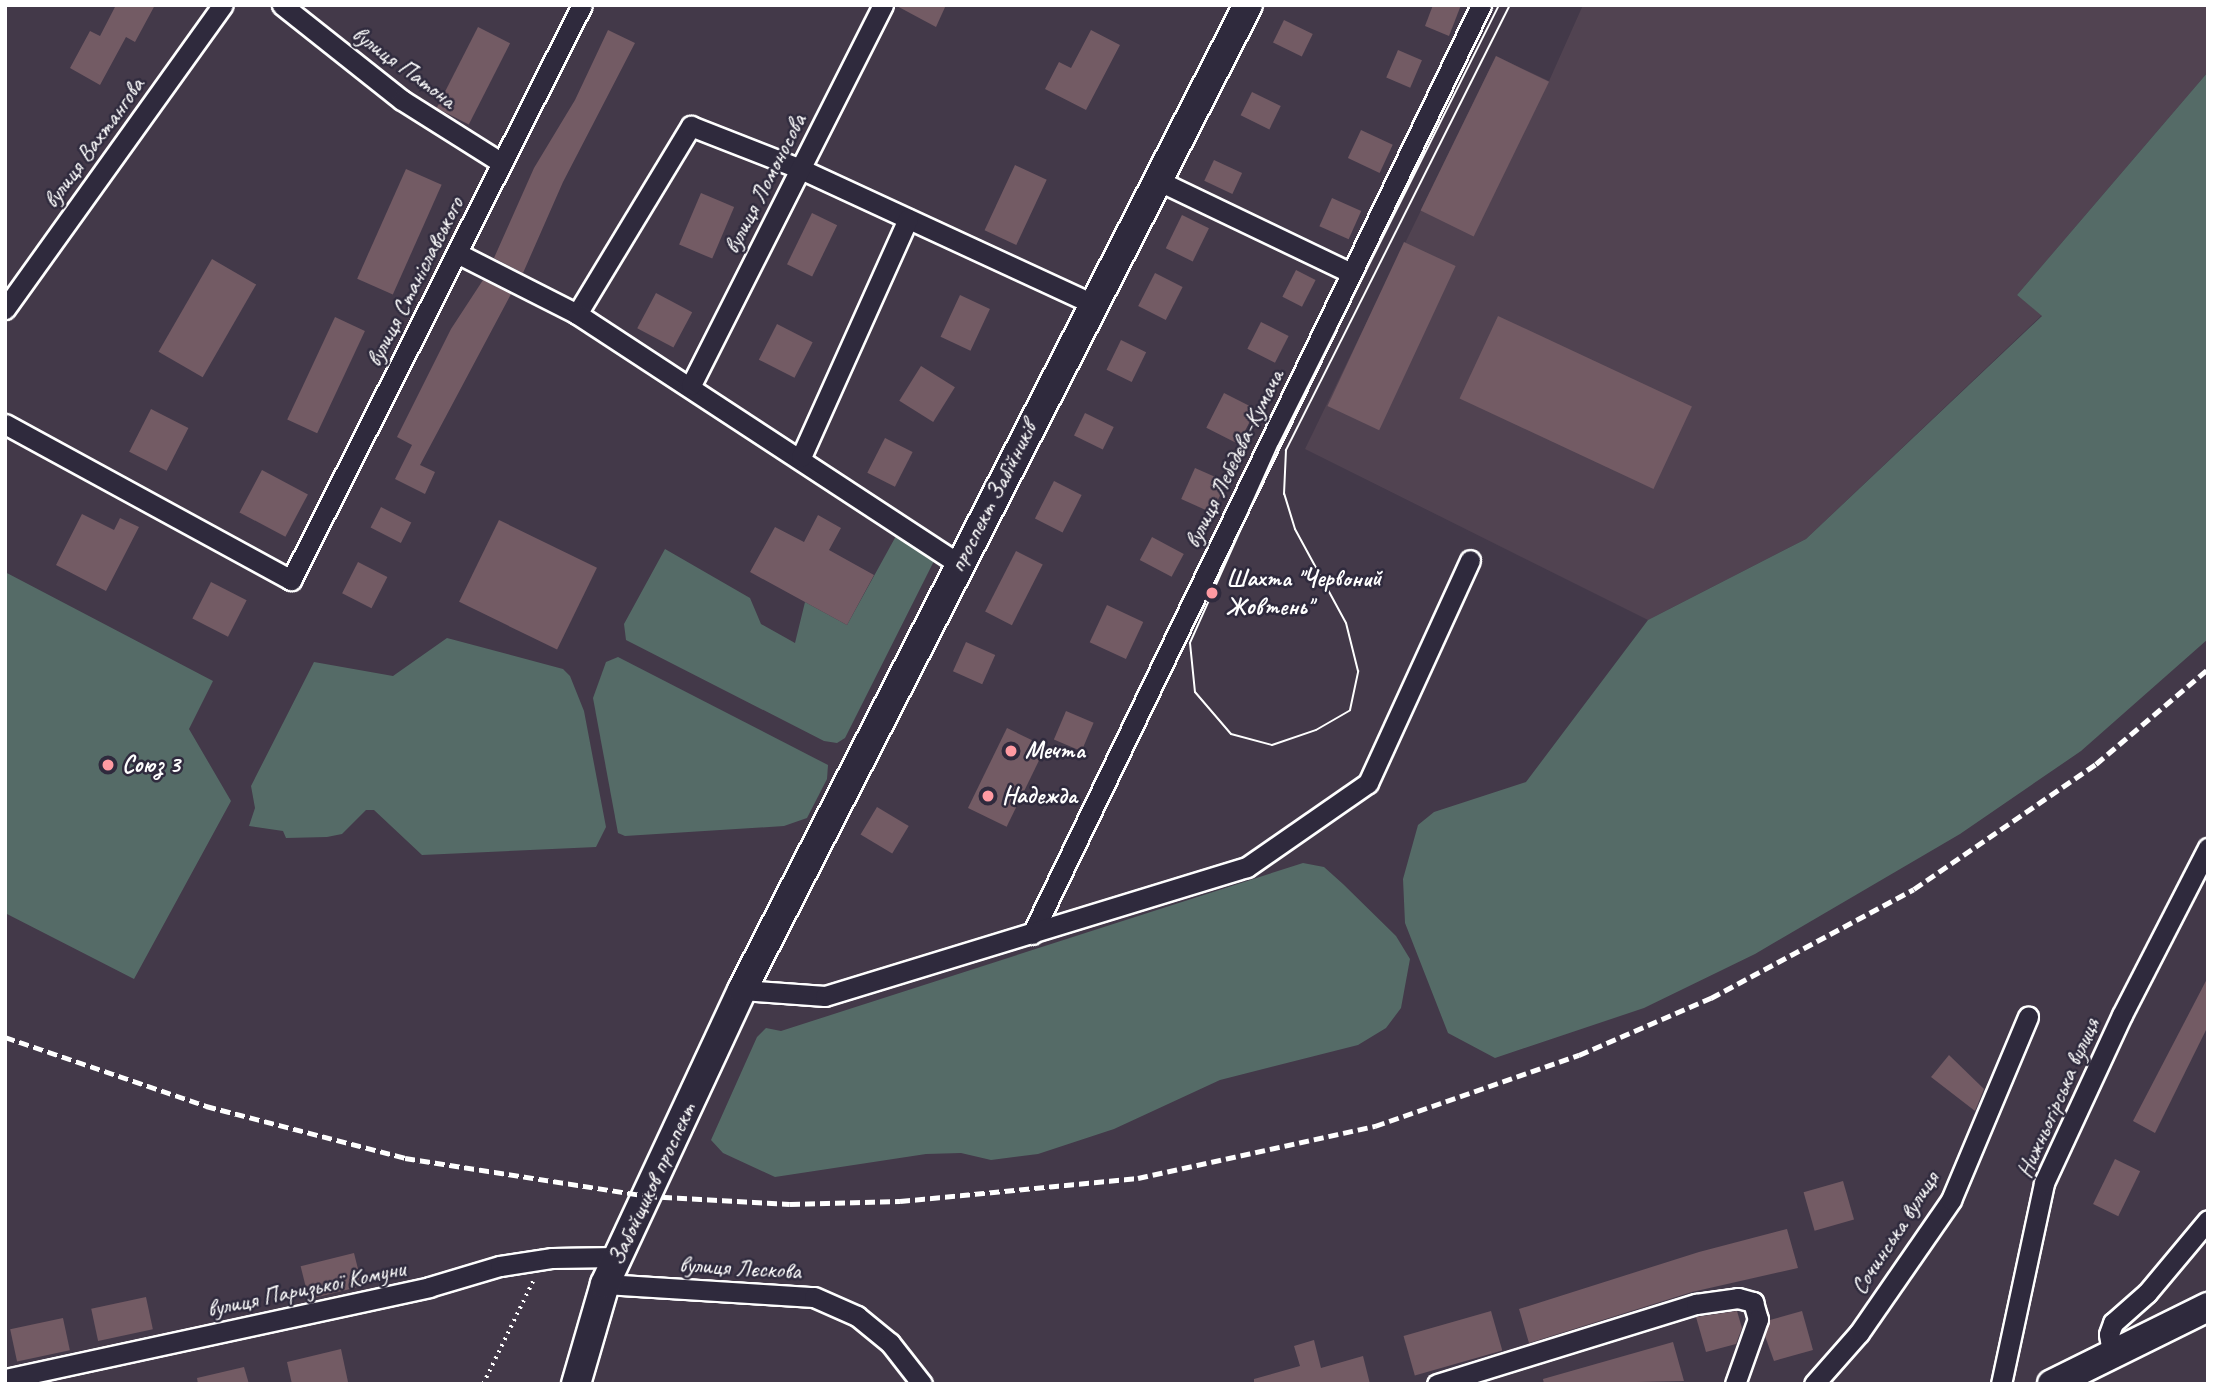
<!DOCTYPE html>
<meta charset="utf-8">
<style>
body{margin:0}
#map{position:relative;width:2213px;height:1389px;overflow:hidden;background:#433949;font-family:Caveat,sans-serif}
div>[style]{position:absolute}
[style*='--x']{left:calc(var(--x)*1px);top:calc(var(--y)*1px);width:calc(var(--w)*1px);rotate:calc(var(--a)*1deg)}
.built>*{inset:0;background:#514351}
.green>*{inset:0;background:#556b67}
.building>*{inset:0;background:#735b64;transform-origin:0 0}
.path>*{height:3.5px;margin-top:-1.75px;transform-origin:0;background:repeating-linear-gradient(90deg,#fff 0 2px,transparent 0 7px)}
.roads{filter:drop-shadow(2px 0 #fff) drop-shadow(-2px 0 #fff) drop-shadow(0 2px #fff) drop-shadow(0 -2px #fff)}
.street>*{height:19px;margin:-9.5px;padding:0 9.5px;transform-origin:9.5px;border-radius:9.5px;background:#2f2a3d}
.secondary>*{height:28px;margin:-14px;padding:0 14px;transform-origin:14px;border-radius:14px;background:#2f2a3d}
.tram>*{height:2px;margin:-1px;padding:0 1px;transform-origin:1px;border-radius:1px;background:#fff}
.rail>*{height:5px;margin-top:-2.5px;transform-origin:0;background:repeating-linear-gradient(90deg,#fff 0 10px,transparent 0 15px)}
.dots>*{width:19px;height:19px;translate:-50% -50%;box-sizing:border-box;border:4px solid #2f2a3d;border-radius:50%}
span{translate:-50% -50%;white-space:nowrap;text-align:center;line-height:1.15;-webkit-text-stroke:5px #2f2a3d;paint-order:stroke}
.street-label{font-size:24px;color:#fff}
.poi-label{font-size:24px;color:#fff;font-weight:700}
.left{translate:0 -50%;text-align:left}
.frame{position:absolute;inset:0;border:7px solid #fff;pointer-events:none}
</style>
<div id="map">
<div class="built">
<div style="clip-path:polygon(1583px 5px,2208px 5px,2208px 72px,2017px 295px,2042px 315px,1806px 539px,1648px 620px,1305px 449px,1496px 56px,1549px 81px)"></div>
</div>
<div class="green">
<div style="clip-path:polygon(2208px 72px,2208px 639px,2081px 751px,1960px 834px,1755px 954px,1644px 1008px,1495px 1058px,1448px 1033px,1405px 923px,1403px 879px,1418px 825px,1434px 812px,1526px 782px,1648px 620px,1806px 539px,2042px 316px,2017px 295px)"></div>
<div style="clip-path:polygon(896px 536px,934px 561px,845px 738px,837px 743px,824px 741px,626px 640px,624px 624px,665px 549px,750px 598px,761px 624px,795px 643px,805px 602px,847px 625px)"></div>
<div style="clip-path:polygon(5px 572px,213px 681px,189px 729px,231px 801px,134px 979px,5px 913px)"></div>
<div style="clip-path:polygon(447px 638px,563px 669px,570px 676px,584px 711px,606px 827px,596px 847px,422px 855px,374px 810px,366px 810px,342px 834px,327px 837px,286px 838px,283px 831px,249px 826px,255px 808px,251px 786px,314px 662px,393px 676px)"></div>
<div style="clip-path:polygon(618px 657px,828px 765px,827px 779px,807px 818px,784px 826px,625px 836px,618px 833px,593px 698px,606px 662px)"></div>
<div style="clip-path:polygon(1303px 863px,1324px 867px,1343px 884px,1396px 936px,1410px 959px,1401px 1008px,1386px 1028px,1358px 1045px,1220px 1080px,1114px 1129px,1038px 1154px,991px 1160px,961px 1153px,926px 1154px,775px 1177px,723px 1153px,711px 1140px,757px 1037px,766px 1028px,781px 1031px)"></div>
</div>
<div class="building">
<div style="clip-path:polygon(116px 5px,155px 5px,135px 42px,126px 37px,100px 85px,70px 68px,90px 31px,100px 36px)"></div>
<div style="clip-path:polygon(895px 5px,946px 5px,936px 27px)"></div>
<div style="clip-path:polygon(1433px 5px,1461px 5px,1449px 36px,1425px 26px)"></div>
<div style="left:1284px;top:20px;width:32px;height:25px;rotate:26deg"></div>
<div style="left:478px;top:27px;width:36px;height:91px;rotate:27deg"></div>
<div style="clip-path:polygon(608px 30px,635px 43px,563px 182px,523px 273px,494px 258px,534px 168px,575px 100px)"></div>
<div style="clip-path:polygon(1091px 30px,1120px 45px,1086px 110px,1045px 89px,1059px 62px,1071px 68px)"></div>
<div style="left:1398px;top:50px;width:26px;height:30px;rotate:23deg"></div>
<div style="left:1496px;top:56px;width:59px;height:172px;rotate:26deg"></div>
<div style="left:1252px;top:92px;width:32px;height:26px;rotate:26deg"></div>
<div style="left:1361px;top:130px;width:35px;height:31px;rotate:25deg"></div>
<div style="left:1214px;top:160px;width:31px;height:23px;rotate:25deg"></div>
<div style="left:1015px;top:165px;width:35px;height:72px;rotate:25deg"></div>
<div style="left:406px;top:169px;width:39px;height:120px;rotate:24deg"></div>
<div style="left:701px;top:193px;width:36px;height:56px;rotate:23deg"></div>
<div style="left:1332px;top:198px;width:32px;height:31px;rotate:24deg"></div>
<div style="left:812px;top:213px;width:28px;height:57px;rotate:26deg"></div>
<div style="left:1182px;top:215px;width:30px;height:37px;rotate:26deg"></div>
<div style="left:1404px;top:242px;width:57px;height:181px;rotate:25deg"></div>
<div style="left:212px;top:259px;width:51px;height:107px;rotate:30deg"></div>
<div style="left:1296px;top:270px;width:22px;height:30px;rotate:27deg"></div>
<div style="left:1155px;top:273px;width:31px;height:37px;rotate:27deg"></div>
<div style="clip-path:polygon(483px 280px,511px 294px,420px 465px,435px 472px,425px 494px,395px 479px,412px 445px,397px 437px,451px 329px)"></div>
<div style="left:656px;top:293px;width:41px;height:40px;rotate:28deg"></div>
<div style="left:960px;top:295px;width:33px;height:46px;rotate:25deg"></div>
<div style="left:1498px;top:316px;width:214px;height:91px;rotate:25deg"></div>
<div style="left:335px;top:317px;width:33px;height:113px;rotate:25deg"></div>
<div style="left:1261px;top:322px;width:31px;height:30px;rotate:27deg"></div>
<div style="left:777px;top:324px;width:40px;height:40px;rotate:27deg"></div>
<div style="left:1121px;top:340px;width:28px;height:33px;rotate:26deg"></div>
<div style="left:921px;top:366px;width:40px;height:41px;rotate:32deg"></div>
<div style="left:1224px;top:393px;width:36px;height:39px;rotate:27deg"></div>
<div style="left:151px;top:409px;width:42px;height:48px;rotate:27deg"></div>
<div style="left:1085px;top:413px;width:32px;height:25px;rotate:26deg"></div>
<div style="left:885px;top:438px;width:31px;height:39px;rotate:27deg"></div>
<div style="left:1195px;top:468px;width:34px;height:34px;rotate:24deg"></div>
<div style="left:262px;top:470px;width:52px;height:48px;rotate:28deg"></div>
<div style="left:1054px;top:481px;width:31px;height:42px;rotate:27deg"></div>
<div style="left:381px;top:507px;width:34px;height:23px;rotate:27deg"></div>
<div style="clip-path:polygon(82px 514px,114px 530px,120px 518px,139px 527px,106px 591px,56px 565px)"></div>
<div style="clip-path:polygon(818px 515px,841px 528px,829px 550px,874px 575px,847px 625px,750px 572px,775px 527px,804px 542px)"></div>
<div style="left:499px;top:520px;width:109px;height:91px;rotate:26deg"></div>
<div style="left:1152px;top:537px;width:36px;height:26px;rotate:28deg"></div>
<div style="left:1016px;top:551px;width:30px;height:68px;rotate:27deg"></div>
<div style="left:358px;top:562px;width:33px;height:35px;rotate:27deg"></div>
<div style="left:211px;top:582px;width:40px;height:41px;rotate:27deg"></div>
<div style="left:1107px;top:605px;width:40px;height:41px;rotate:25deg"></div>
<div style="left:966px;top:642px;width:32px;height:32px;rotate:24deg"></div>
<div style="left:1066px;top:711px;width:30px;height:31px;rotate:23deg"></div>
<div style="left:1007px;top:728px;width:43px;height:89px;rotate:26deg"></div>
<div style="left:877px;top:807px;width:37px;height:32px;rotate:31deg"></div>
<div style="clip-path:polygon(2208px 977px,2208px 1026px,2155px 1133px,2133px 1121px)"></div>
<div style="clip-path:polygon(1949px 1055px,1984px 1089px,1975px 1111px,1931px 1077px)"></div>
<div style="left:2115px;top:1159px;width:28px;height:50px;rotate:26deg"></div>
<div style="left:1843px;top:1181px;width:40px;height:41px;rotate:74deg"></div>
<div style="clip-path:polygon(1787px 1229px,1798px 1268px,1692px 1292px,1529px 1343px,1519px 1309px,1699px 1252px)"></div>
<div style="left:354px;top:1253px;width:34px;height:55px;rotate:76deg"></div>
<div style="left:146px;top:1297px;width:33px;height:56px;rotate:78deg"></div>
<div style="left:1491px;top:1311px;width:41px;height:91px;rotate:74deg"></div>
<div style="clip-path:polygon(1737px 1311px,1742px 1328px,1736px 1344px,1706px 1352px,1696px 1317px)"></div>
<div style="clip-path:polygon(1802px 1311px,1813px 1350px,1774px 1361px,1765px 1336px,1770px 1320px)"></div>
<div style="left:63px;top:1318px;width:33px;height:54px;rotate:78deg"></div>
<div style="clip-path:polygon(1314px 1340px,1321px 1368px,1363px 1356px,1370px 1384px,1254px 1384px,1254px 1379px,1300px 1366px,1294px 1346px)"></div>
<div style="clip-path:polygon(1673px 1342px,1684px 1381px,1544px 1384px,1543px 1379px)"></div>
<div style="clip-path:polygon(341px 1349px,348px 1382px,292px 1384px,287px 1362px)"></div>
<div style="clip-path:polygon(244px 1367px,249px 1384px,198px 1384px,197px 1378px)"></div>
</div>
<div class="path">
<div style="--x:483;--y:1384;--w:117;--a:-64.1"></div>
</div>
<div class="roads">
<div class="street">
<div style="--x:282;--y:5;--w:153;--a:38.4"></div>
<div style="--x:402;--y:100;--w:118;--a:32.2"></div>
<div style="--x:1157;--y:180;--w:215;--a:25.6"></div>
<div style="--x:457;--y:253;--w:135;--a:26.9"></div>
<div style="--x:577;--y:314;--w:220;--a:-58.8"></div>
<div style="--x:691;--y:126;--w:118;--a:21.4"></div>
<div style="--x:801;--y:169;--w:319;--a:24.8"></div>
<div style="--x:5;--y:309;--w:374;--a:-54.4"></div>
<div style="--x:577;--y:314;--w:457;--a:33.2"></div>
<div style="--x:691;--y:385;--w:426;--a:-63.2"></div>
<div style="--x:5;--y:424;--w:326;--a:28.6"></div>
<div style="--x:291;--y:580;--w:644;--a:-63.16"></div>
<div style="--x:801;--y:457;--w:261;--a:-65.8"></div>
<div style="--x:1032;--y:934;--w:1032;--a:-64.2"></div>
<div style="--x:742;--y:990;--w:83;--a:4.1"></div>
<div style="--x:825;--y:996;--w:441;--a:-17"></div>
<div style="--x:1247;--y:867;--w:147;--a:-34.8"></div>
<div style="--x:1368;--y:783;--w:245;--a:-65.4"></div>
<div style="--x:605;--y:1284;--w:209;--a:3.6"></div>
<div style="--x:814;--y:1297;--w:47;--a:23.8"></div>
<div style="--x:857;--y:1316;--w:43;--a:39.3"></div>
<div style="--x:890;--y:1343;--w:52;--a:52"></div>
<div style="--x:2112;--y:1353;--w:19;--a:-99"></div>
<div style="--x:2109;--y:1334;--w:12;--a:-70"></div>
<div style="--x:2113;--y:1323;--w:45;--a:-41.4"></div>
<div style="--x:2147;--y:1293;--w:95;--a:-50.1"></div>
<div style="--x:5;--y:1379;--w:434;--a:-12.2"></div>
<div style="--x:429;--y:1287;--w:74;--a:-16.5"></div>
<div style="--x:500;--y:1266;--w:53;--a:-8.7"></div>
<div style="--x:552;--y:1258;--w:65;--a:-0.9"></div>
<div style="--x:1437;--y:1384;--w:271;--a:-17.2"></div>
<div style="--x:1696;--y:1304;--w:42;--a:-8.1"></div>
<div style="--x:1738;--y:1298;--w:16;--a:15"></div>
<div style="--x:1753;--y:1302;--w:18;--a:74"></div>
<div style="--x:1758;--y:1319;--w:69;--a:109.5"></div>
<div style="--x:1814;--y:1384;--w:68;--a:-48.6"></div>
<div style="--x:1859;--y:1333;--w:162;--a:-55.3"></div>
<div style="--x:1951;--y:1200;--w:199;--a:-67.2"></div>
<div style="--x:2001;--y:1384;--w:206;--a:-77.9"></div>
<div style="--x:2044;--y:1183;--w:185;--a:-65.1"></div>
<div style="--x:2122;--y:1015;--w:188;--a:-62.8"></div>
</div>
<div class="secondary">
<div style="--x:576;--y:1384;--w:104;--a:-73.8"></div>
<div style="--x:605;--y:1284;--w:324;--a:-65"></div>
<div style="--x:742;--y:990;--w:1107;--a:-62.81"></div>
<div style="--x:2052;--y:1384;--w:174;--a:-26.3"></div>
</div>
</div>
<div class="tram">
<div style="--x:1499;--y:5;--w:493;--a:116.6"></div>
<div style="--x:1278;--y:446;--w:216;--a:114.1"></div>
<div style="--x:1190;--y:643;--w:49;--a:84.2"></div>
<div style="--x:1195;--y:692;--w:55;--a:49.4"></div>
<div style="--x:1231;--y:734;--w:42;--a:15"></div>
<div style="--x:1272;--y:745;--w:46;--a:-18.8"></div>
<div style="--x:1316;--y:730;--w:39;--a:-30"></div>
<div style="--x:1350;--y:710;--w:40;--a:-78"></div>
<div style="--x:1358;--y:671;--w:49;--a:-104"></div>
<div style="--x:1346;--y:623;--w:107;--a:-118.5"></div>
<div style="--x:1295;--y:529;--w:37;--a:-107"></div>
<div style="--x:1284;--y:494;--w:44;--a:-87.4"></div>
<div style="--x:1286;--y:450;--w:498;--a:-63.3"></div>
</div>
<div class="rail">
<div style="--x:5;--y:1037;--w:213;--a:18.9"></div>
<div style="--x:206;--y:1106;--w:206;--a:14.6"></div>
<div style="--x:405;--y:1158;--w:245;--a:8.9"></div>
<div style="--x:647;--y:1196;--w:143;--a:3.2"></div>
<div style="--x:790;--y:1204;--w:110;--a:-1.6"></div>
<div style="--x:900;--y:1201;--w:239;--a:-5.5"></div>
<div style="--x:1138;--y:1178;--w:243;--a:-12.4"></div>
<div style="--x:1375;--y:1126;--w:216;--a:-19.2"></div>
<div style="--x:1579;--y:1055;--w:144;--a:-23.4"></div>
<div style="--x:1711;--y:998;--w:230;--a:-28.2"></div>
<div style="--x:1914;--y:889;--w:221;--a:-34.5"></div>
<div style="--x:2096;--y:764;--w:147;--a:-40.3"></div>
</div>
<div class="dots">
<div style="left:1212px;top:593px;background:#ff9aa2"></div>
<div style="left:1011px;top:751px;background:#ff9aa2"></div>
<div style="left:108px;top:765px;background:#ff9aa2"></div>
<div style="left:988px;top:796px;background:#ff9aa2"></div>
</div>
<div class="street-label">
<span style="left:404px;top:67px;rotate:36deg">вулиця Патона</span>
<span style="left:94px;top:143px;rotate:-54deg">вулиця Вахтангова</span>
<span style="left:765px;top:184px;rotate:-63deg">вулиця Ломоносова</span>
<span style="left:415px;top:282px;rotate:-63deg">вулиця Станіславського</span>
<span style="left:1234px;top:459px;rotate:-64deg">вулиця Лебедєва-Кумача</span>
<span style="left:993px;top:497px;rotate:-63deg">проспект Забійників</span>
<span style="left:2058px;top:1098px;rotate:-66deg">Нижньогірська вулиця</span>
<span style="left:652px;top:1184px;rotate:-65deg">Забойщиков проспект</span>
<span style="left:1895px;top:1233px;rotate:-57deg">Сочинська вулиця</span>
<span style="left:740px;top:1268px;rotate:3deg">вулиця Лєскова</span>
<span style="left:306px;top:1289px;rotate:-12deg">вулиця Паризької Комуни</span>
</div>
<div class="poi-label">
<span class="left" style="left:1226px;top:593px">Шахта "Червоний<br>Жовтень"</span>
<span class="left" style="left:1025px;top:751px">Мечта</span>
<span class="left" style="left:122px;top:765px">Союз 3</span>
<span class="left" style="left:1002px;top:796px">Надежда</span>
</div>
<div class="frame"></div>
</div>
